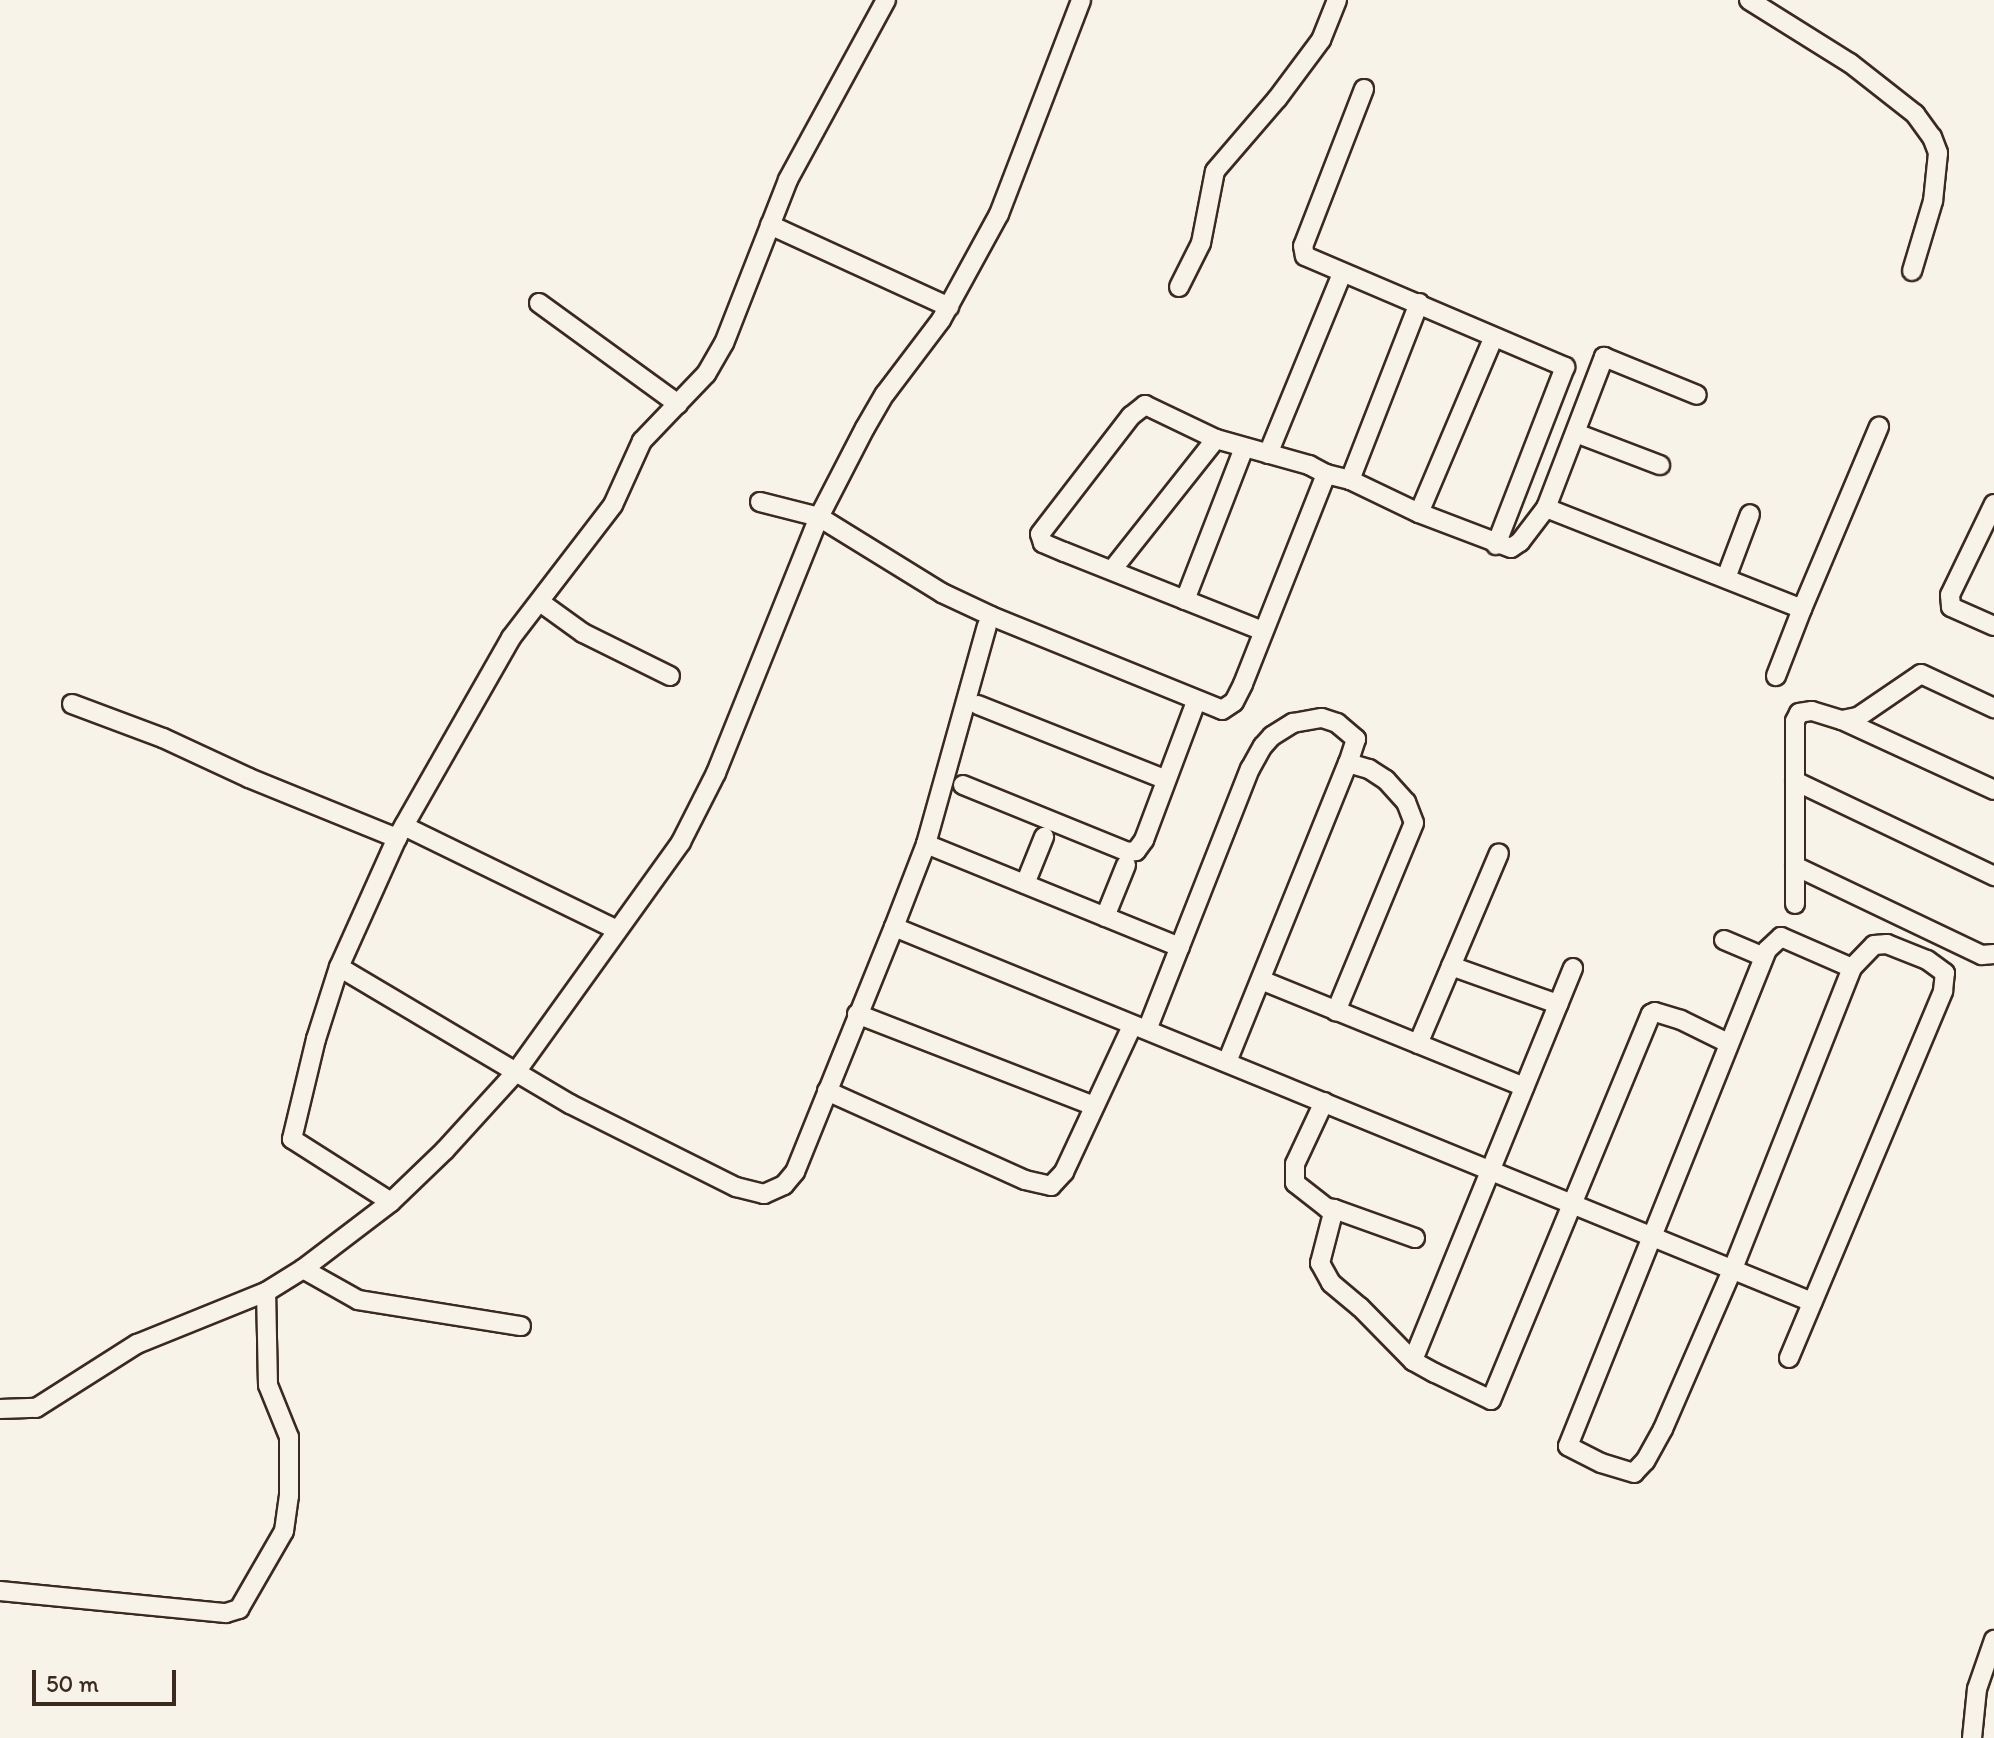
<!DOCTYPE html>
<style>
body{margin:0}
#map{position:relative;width:1994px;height:1738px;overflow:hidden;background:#f7f3e8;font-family:Itim,sans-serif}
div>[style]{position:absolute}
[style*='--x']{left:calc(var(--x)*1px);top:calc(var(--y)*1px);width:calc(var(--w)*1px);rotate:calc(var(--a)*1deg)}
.roads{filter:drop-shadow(2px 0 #3b2a1e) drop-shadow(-2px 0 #3b2a1e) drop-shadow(0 2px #3b2a1e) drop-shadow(0 -2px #3b2a1e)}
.minor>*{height:18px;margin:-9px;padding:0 9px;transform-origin:9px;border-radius:9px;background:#f7f3e8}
span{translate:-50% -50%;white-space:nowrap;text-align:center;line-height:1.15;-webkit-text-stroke:7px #f7f3e8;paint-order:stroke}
.scale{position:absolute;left:32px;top:1670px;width:144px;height:36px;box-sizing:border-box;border:4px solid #3b2a1e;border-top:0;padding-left:10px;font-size:24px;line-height:28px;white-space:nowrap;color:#3b2a1e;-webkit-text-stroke:6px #f7f3e8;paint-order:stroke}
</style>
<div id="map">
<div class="roads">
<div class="minor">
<div style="--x:886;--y:0;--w:205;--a:118.6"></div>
<div style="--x:788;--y:180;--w:175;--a:111.4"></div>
<div style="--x:724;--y:343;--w:36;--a:120"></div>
<div style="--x:706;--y:374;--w:93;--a:133.7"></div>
<div style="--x:642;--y:441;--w:70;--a:114.4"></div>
<div style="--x:613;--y:505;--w:168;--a:127.5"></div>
<div style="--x:511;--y:638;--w:230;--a:119.7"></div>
<div style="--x:397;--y:838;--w:141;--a:114.2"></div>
<div style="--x:339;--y:967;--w:269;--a:30.7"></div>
<div style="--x:570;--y:1104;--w:186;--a:26.6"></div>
<div style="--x:736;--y:1187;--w:29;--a:14"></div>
<div style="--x:764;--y:1194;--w:22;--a:-24"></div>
<div style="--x:784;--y:1185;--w:17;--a:-50"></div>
<div style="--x:795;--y:1172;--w:264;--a:-68"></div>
<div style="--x:894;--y:927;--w:992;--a:22.22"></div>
<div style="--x:1749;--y:0;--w:119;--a:32"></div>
<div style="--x:1850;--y:63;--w:83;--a:38.1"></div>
<div style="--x:1915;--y:114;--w:29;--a:54"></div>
<div style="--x:1932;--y:137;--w:17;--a:69"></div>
<div style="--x:1938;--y:153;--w:48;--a:95.9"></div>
<div style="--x:1933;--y:201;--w:73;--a:106.7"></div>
<div style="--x:1364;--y:89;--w:168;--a:111.2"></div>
<div style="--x:1303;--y:246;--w:10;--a:79"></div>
<div style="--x:1305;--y:256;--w:283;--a:23.1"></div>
<div style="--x:1565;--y:367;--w:191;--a:111.2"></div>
<div style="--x:770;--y:225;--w:197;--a:24.6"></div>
<div style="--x:1179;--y:287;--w:49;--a:-63.4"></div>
<div style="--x:1201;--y:243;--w:73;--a:-79"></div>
<div style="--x:1215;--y:171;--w:95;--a:-49.3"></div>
<div style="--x:1277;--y:99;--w:74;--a:-53.3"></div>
<div style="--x:1321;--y:40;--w:43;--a:-68.2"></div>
<div style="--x:539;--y:303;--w:172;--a:36"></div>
<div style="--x:1576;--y:433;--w:90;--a:20.9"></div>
<div style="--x:1268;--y:454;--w:195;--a:-67.7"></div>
<div style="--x:1350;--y:480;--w:190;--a:-68.7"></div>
<div style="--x:760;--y:502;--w:61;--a:14.3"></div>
<div style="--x:819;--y:517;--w:145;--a:31.7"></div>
<div style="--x:942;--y:593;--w:54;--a:25.1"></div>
<div style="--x:991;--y:616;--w:249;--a:22.1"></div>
<div style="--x:1222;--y:710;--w:14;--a:-34"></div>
<div style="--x:1234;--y:702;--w:20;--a:-63"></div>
<div style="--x:1243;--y:684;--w:226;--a:-68.4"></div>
<div style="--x:1326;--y:474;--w:25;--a:14"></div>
<div style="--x:1350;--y:480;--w:76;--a:25.6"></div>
<div style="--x:1419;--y:513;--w:98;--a:20.8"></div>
<div style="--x:1511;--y:548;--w:11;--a:-34"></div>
<div style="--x:1520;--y:542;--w:43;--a:-52.6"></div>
<div style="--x:1546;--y:508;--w:162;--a:-69"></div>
<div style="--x:1604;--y:357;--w:100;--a:22.2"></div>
<div style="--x:1994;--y:504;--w:101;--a:115.8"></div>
<div style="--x:1950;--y:595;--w:12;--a:85"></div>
<div style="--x:1951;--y:607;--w:47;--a:23.8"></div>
<div style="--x:1546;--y:508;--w:275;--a:21.5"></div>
<div style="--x:1802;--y:609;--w:72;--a:111.2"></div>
<div style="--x:1419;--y:513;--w:189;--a:-67"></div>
<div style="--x:1112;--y:570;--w:167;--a:-51.6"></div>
<div style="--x:1726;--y:578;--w:68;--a:-69.4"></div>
<div style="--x:1185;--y:600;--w:163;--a:-68.8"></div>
<div style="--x:540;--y:602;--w:53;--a:35.8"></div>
<div style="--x:583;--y:633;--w:97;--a:26.3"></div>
<div style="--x:1802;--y:609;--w:198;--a:-67.1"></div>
<div style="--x:1263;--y:631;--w:214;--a:-158.3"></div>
<div style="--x:1064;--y:552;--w:23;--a:-157"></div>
<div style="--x:1043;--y:543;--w:9;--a:-108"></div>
<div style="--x:1040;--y:534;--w:149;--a:-52.4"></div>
<div style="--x:1131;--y:416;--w:18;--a:-38"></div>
<div style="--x:1145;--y:405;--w:79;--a:25.6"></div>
<div style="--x:1216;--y:439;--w:97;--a:15.6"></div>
<div style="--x:1309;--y:465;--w:19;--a:28"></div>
<div style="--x:72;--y:704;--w:97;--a:20.5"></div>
<div style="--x:163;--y:738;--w:95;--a:24.9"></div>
<div style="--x:249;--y:778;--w:160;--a:22.1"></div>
<div style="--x:978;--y:705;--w:200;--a:21.7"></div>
<div style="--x:1842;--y:720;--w:167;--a:24.7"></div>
<div style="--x:1795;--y:781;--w:221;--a:25.5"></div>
<div style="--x:963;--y:785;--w:178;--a:22.1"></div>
<div style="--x:1128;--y:852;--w:8;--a:-7"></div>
<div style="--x:1136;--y:851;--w:14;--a:-54"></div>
<div style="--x:1144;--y:840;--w:147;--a:-69.4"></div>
<div style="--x:404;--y:826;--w:237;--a:26"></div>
<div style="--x:926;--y:844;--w:274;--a:22.1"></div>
<div style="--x:1795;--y:866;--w:207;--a:25.5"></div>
<div style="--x:1982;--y:955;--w:12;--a:-5"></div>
<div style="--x:1025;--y:884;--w:51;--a:-68"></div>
<div style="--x:1795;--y:904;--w:183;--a:-90"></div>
<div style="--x:1795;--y:721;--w:9;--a:-63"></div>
<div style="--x:1799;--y:713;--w:13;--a:-9"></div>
<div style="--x:1812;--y:711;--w:31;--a:17"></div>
<div style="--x:1842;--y:720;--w:16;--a:-11"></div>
<div style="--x:1858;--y:717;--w:76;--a:-34.3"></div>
<div style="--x:1921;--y:674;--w:81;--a:25"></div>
<div style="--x:1105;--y:917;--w:56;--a:-68"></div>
<div style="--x:894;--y:927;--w:89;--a:-68.9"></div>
<div style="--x:926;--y:844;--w:226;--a:-74.4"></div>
<div style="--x:1724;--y:940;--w:43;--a:23"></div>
<div style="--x:1451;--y:966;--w:114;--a:19.6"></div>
<div style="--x:339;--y:967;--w:76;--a:107.7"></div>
<div style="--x:316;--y:1039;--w:103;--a:103.5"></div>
<div style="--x:292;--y:1139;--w:117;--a:32.5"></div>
<div style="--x:1573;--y:968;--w:424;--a:112.2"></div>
<div style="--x:1413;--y:1361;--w:25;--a:29"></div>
<div style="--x:1435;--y:1373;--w:62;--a:25.7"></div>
<div style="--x:1491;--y:1400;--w:418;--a:-67.5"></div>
<div style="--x:1651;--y:1014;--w:4;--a:-27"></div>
<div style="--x:1655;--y:1012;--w:27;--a:17"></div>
<div style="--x:1681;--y:1020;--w:52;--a:26.1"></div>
<div style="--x:1261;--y:980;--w:284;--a:22.1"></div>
<div style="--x:857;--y:1014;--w:254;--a:21.2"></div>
<div style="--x:1147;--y:1030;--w:281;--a:-68.5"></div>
<div style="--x:1250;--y:769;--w:26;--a:-61"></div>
<div style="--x:1263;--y:746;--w:13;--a:-48"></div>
<div style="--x:1272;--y:736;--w:25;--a:-32"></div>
<div style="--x:1293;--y:723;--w:29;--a:-10"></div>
<div style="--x:1322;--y:718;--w:16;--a:18"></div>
<div style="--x:1337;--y:723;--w:25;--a:40"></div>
<div style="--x:1356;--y:739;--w:25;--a:108"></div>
<div style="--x:1418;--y:1044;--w:207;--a:-67"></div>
<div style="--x:1227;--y:1062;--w:323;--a:-68"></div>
<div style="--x:1348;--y:763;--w:22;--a:16"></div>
<div style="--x:1369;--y:769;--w:20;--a:33"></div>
<div style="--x:1386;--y:780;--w:30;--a:48"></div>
<div style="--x:1406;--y:802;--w:22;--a:69"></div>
<div style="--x:1414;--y:823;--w:204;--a:112.5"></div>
<div style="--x:827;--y:1091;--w:217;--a:24.2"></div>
<div style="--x:1025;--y:1180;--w:27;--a:13"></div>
<div style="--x:1051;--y:1186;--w:19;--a:-47"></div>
<div style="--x:1064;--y:1172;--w:161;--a:-65"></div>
<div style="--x:1324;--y:1102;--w:68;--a:115.1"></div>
<div style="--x:1295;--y:1164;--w:19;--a:90"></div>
<div style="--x:1295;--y:1183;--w:41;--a:38"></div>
<div style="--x:1327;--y:1208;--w:7;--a:8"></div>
<div style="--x:1334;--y:1209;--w:56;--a:104.5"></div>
<div style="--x:1320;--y:1263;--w:23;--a:61"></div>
<div style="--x:1331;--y:1283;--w:38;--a:40"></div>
<div style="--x:1360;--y:1307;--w:76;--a:45.5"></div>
<div style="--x:1334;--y:1209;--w:86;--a:19.7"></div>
<div style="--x:303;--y:1269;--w:63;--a:29.4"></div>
<div style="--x:358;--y:1300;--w:165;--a:9.1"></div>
<div style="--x:1789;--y:1358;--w:398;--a:-67.2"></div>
<div style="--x:1943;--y:991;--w:18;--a:-84"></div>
<div style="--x:1945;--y:973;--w:22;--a:-144"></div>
<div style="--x:1927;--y:960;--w:43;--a:-158.2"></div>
<div style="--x:1887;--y:944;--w:13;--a:176"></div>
<div style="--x:1874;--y:945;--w:32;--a:134"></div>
<div style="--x:1852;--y:968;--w:323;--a:111.6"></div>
<div style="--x:1733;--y:1268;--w:176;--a:113.5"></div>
<div style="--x:1663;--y:1429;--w:37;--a:119"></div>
<div style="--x:1645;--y:1461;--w:16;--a:133"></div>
<div style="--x:1634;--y:1473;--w:34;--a:-163"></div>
<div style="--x:1601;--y:1463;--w:37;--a:-153"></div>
<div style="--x:1568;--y:1446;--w:534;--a:-68.14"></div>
<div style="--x:1767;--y:950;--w:19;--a:-43"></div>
<div style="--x:1781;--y:937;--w:77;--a:23.6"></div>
<div style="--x:0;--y:1409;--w:36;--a:-2"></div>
<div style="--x:36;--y:1408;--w:120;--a:-32.4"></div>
<div style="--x:137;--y:1344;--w:139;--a:-22"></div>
<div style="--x:266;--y:1292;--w:44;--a:-31.9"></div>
<div style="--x:303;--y:1269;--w:111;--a:-37.3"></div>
<div style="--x:391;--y:1202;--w:75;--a:-43.9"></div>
<div style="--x:445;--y:1150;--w:105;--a:-47.7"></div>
<div style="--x:516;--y:1072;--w:283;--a:-54.3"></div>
<div style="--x:681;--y:842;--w:77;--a:-63.1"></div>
<div style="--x:716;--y:773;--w:276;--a:-68.1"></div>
<div style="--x:819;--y:517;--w:100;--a:-62.7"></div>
<div style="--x:865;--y:428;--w:39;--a:-60"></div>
<div style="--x:885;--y:394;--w:93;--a:-52.9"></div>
<div style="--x:941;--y:320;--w:121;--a:-61.3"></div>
<div style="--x:999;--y:214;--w:229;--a:-69"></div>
<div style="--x:0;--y:1591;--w:227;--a:5.6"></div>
<div style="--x:226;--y:1613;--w:14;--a:-17"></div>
<div style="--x:239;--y:1609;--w:90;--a:-60"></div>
<div style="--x:284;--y:1531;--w:35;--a:-82"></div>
<div style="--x:289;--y:1496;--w:59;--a:-90"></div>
<div style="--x:289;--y:1437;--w:56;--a:-112"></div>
<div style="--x:268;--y:1385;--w:93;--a:-91.2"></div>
<div style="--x:1972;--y:1738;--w:49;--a:-84.2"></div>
<div style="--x:1977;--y:1689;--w:52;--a:-70.9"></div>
</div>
</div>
<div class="scale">50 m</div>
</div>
